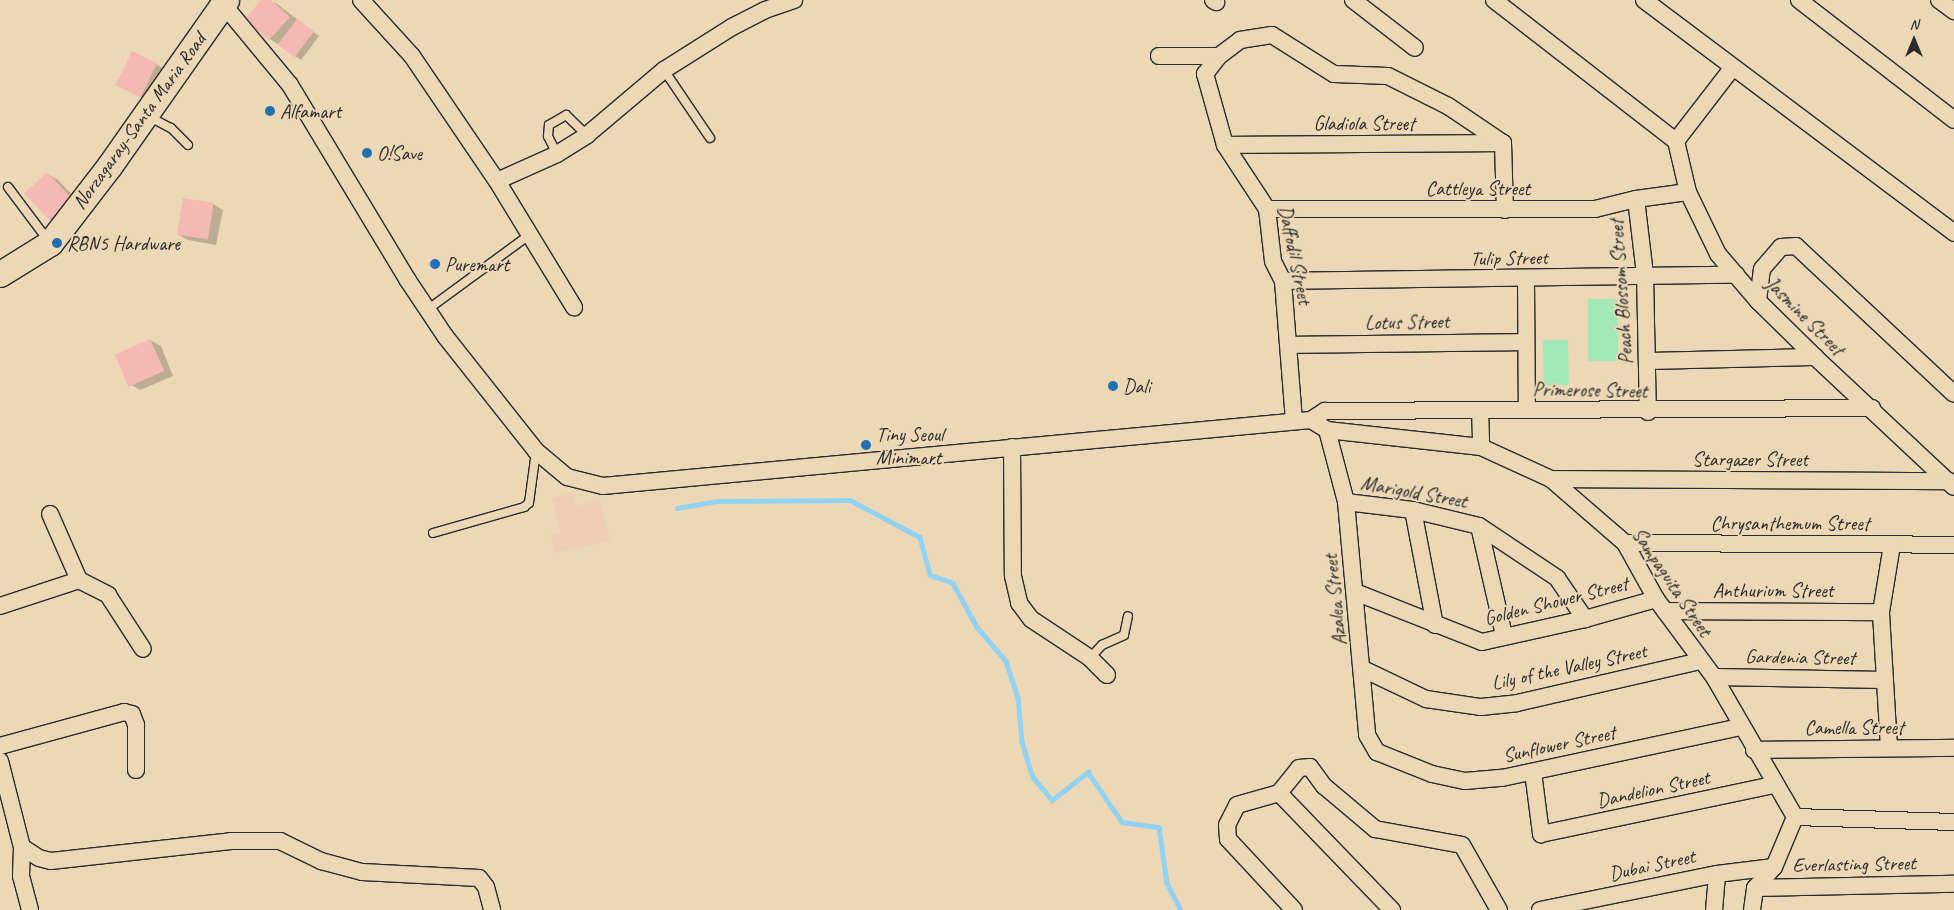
<!DOCTYPE html>
<style>
body{margin:0}
#map{position:relative;width:1954px;height:910px;overflow:hidden;background:#ecd8b6;font-family:Caveat,sans-serif}
div>[style]{position:absolute}
[style*='--x']{left:calc(var(--x)*1px);top:calc(var(--y)*1px);width:calc(var(--w)*1px);rotate:calc(var(--a)*1deg)}
.built>*{inset:0;background:#eecfb5}
.green>*{inset:0;background:#a1e9b6;transform-origin:0 0}
.shadow>*{inset:0;background:#0003}
.stream>*{height:4.5px;margin:-2.25px;padding:0 2.25px;transform-origin:2.25px;border-radius:2.25px;background:#91d2f3}
.building>*{inset:0;background:#f4b9b3;transform-origin:0 0}
.roads{filter:drop-shadow(1px 0 #2b2b2b) drop-shadow(-1px 0 #2b2b2b) drop-shadow(0 1px #2b2b2b) drop-shadow(0 -1px #2b2b2b)}
.lane>*{height:8px;margin:-4px;padding:0 4px;transform-origin:4px;border-radius:4px;background:#ecd8b6}
.street>*{height:16px;margin:-8px;padding:0 8px;transform-origin:8px;border-radius:8px;background:#ecd8b6}
.primary>*{height:25px;margin:-12.5px;padding:0 12.5px;transform-origin:12.5px;border-radius:12.5px;background:#ecd8b6}
.dots>*{width:14px;height:14px;translate:-50% -50%;box-sizing:border-box;border:2px solid #ecd8b6;border-radius:50%}
span{translate:-50% -50%;white-space:nowrap;text-align:center;line-height:1.15;-webkit-text-stroke:4px #ecd8b6;paint-order:stroke}
.poi-label{font-size:20px;color:#2b2b2b}
.left{translate:0 -50%;text-align:left}
.street-label{font-size:20px;color:#2b2b2b}
.north{position:absolute;left:1889px;top:15px;width:50px;height:50px;-webkit-text-stroke:4px #ecd8b6;paint-order:stroke;rotate:0deg;font-size:14px;font-weight:700;line-height:20px;text-align:center;color:#2b2b2b}
.north::after{content:'';display:block;margin:auto;width:18px;height:22px;background:#2b2b2b;clip-path:polygon(50% 0,100% 100%,50% 72%,0 100%)}
</style>
<div id="map">
<div class="built">
<div style="clip-path:polygon(573px 493px,576px 506px,600px 500px,610px 540px,555px 553px,551px 535px,561px 532px,552px 498px)"></div>
</div>
<div class="green">
<div style="left:1588px;top:299px;width:30px;height:62px"></div>
<div style="left:1568px;top:340px;width:45px;height:25px;rotate:89deg"></div>
</div>
<div class="shadow">
<div style="clip-path:polygon(263px 0,276px 3px,319px 36px,301px 60px,270px 39px)"></div>
<div style="clip-path:polygon(156px 64px,166px 70px,146px 99px,126px 89px)"></div>
<div style="clip-path:polygon(48px 174px,58px 180px,82px 205px,60px 225px,50px 219px)"></div>
<div style="clip-path:polygon(213px 204px,223px 210px,216px 245px,188px 240px,177px 234px)"></div>
<div style="clip-path:polygon(150px 340px,161px 346px,173px 376px,140px 390px,130px 384px)"></div>
</div>
<div class="stream">
<div style="--x:677;--y:508;--w:41;--a:-9.9"></div>
<div style="--x:717;--y:501;--w:133;--a:-0.4"></div>
<div style="--x:850;--y:500;--w:79;--a:27.9"></div>
<div style="--x:920;--y:537;--w:39;--a:75"></div>
<div style="--x:930;--y:575;--w:24;--a:19"></div>
<div style="--x:953;--y:583;--w:50;--a:61.4"></div>
<div style="--x:977;--y:627;--w:45;--a:49.5"></div>
<div style="--x:1006;--y:661;--w:38;--a:72"></div>
<div style="--x:1018;--y:697;--w:45;--a:84.9"></div>
<div style="--x:1022;--y:742;--w:37;--a:73"></div>
<div style="--x:1033;--y:777;--w:30;--a:50"></div>
<div style="--x:1052;--y:800;--w:46;--a:-37.9"></div>
<div style="--x:1088;--y:772;--w:60;--a:55.8"></div>
<div style="--x:1122;--y:822;--w:37;--a:8"></div>
<div style="--x:1159;--y:827;--w:57;--a:81.9"></div>
<div style="--x:1167;--y:883;--w:30;--a:63"></div>
</div>
<div class="building">
<div style="clip-path:polygon(261px 0,271px 0,290px 17px,269px 40px,245px 19px)"></div>
<div style="left:297px;top:19px;width:21px;height:32px;rotate:37deg"></div>
<div style="left:132px;top:51px;width:28px;height:38px;rotate:26deg"></div>
<div style="left:47px;top:172px;width:37px;height:31px;rotate:47deg"></div>
<div style="left:183px;top:198px;width:31px;height:37px;rotate:9deg"></div>
<div style="left:150px;top:339px;width:35px;height:39px;rotate:66deg"></div>
</div>
<div class="roads">
<div class="lane">
<div style="--x:664;--y:70;--w:82;--a:55.9"></div>
<div style="--x:148;--y:116;--w:26;--a:28"></div>
<div style="--x:171;--y:128;--w:24;--a:45"></div>
<div style="--x:557;--y:154;--w:20;--a:-117"></div>
<div style="--x:548;--y:136;--w:11;--a:-85"></div>
<div style="--x:549;--y:125;--w:20;--a:-30"></div>
<div style="--x:566;--y:115;--w:29;--a:44"></div>
<div style="--x:8;--y:187;--w:65;--a:53.1"></div>
<div style="--x:427;--y:310;--w:127;--a:-36.3"></div>
<div style="--x:433;--y:533;--w:95;--a:-15.9"></div>
<div style="--x:524;--y:507;--w:6;--a:-39"></div>
<div style="--x:529;--y:503;--w:52;--a:-82.3"></div>
<div style="--x:1090;--y:658;--w:18;--a:-47"></div>
<div style="--x:1102;--y:645;--w:24;--a:-24"></div>
<div style="--x:1124;--y:635;--w:19;--a:-78"></div>
</div>
<div class="street">
<div style="--x:361;--y:0;--w:76;--a:47.7"></div>
<div style="--x:412;--y:56;--w:151;--a:55.8"></div>
<div style="--x:497;--y:181;--w:66;--a:-24.2"></div>
<div style="--x:557;--y:154;--w:36;--a:-32"></div>
<div style="--x:587;--y:135;--w:101;--a:-40.2"></div>
<div style="--x:664;--y:70;--w:80;--a:-32.3"></div>
<div style="--x:732;--y:27;--w:37;--a:-27"></div>
<div style="--x:765;--y:10;--w:31;--a:-19"></div>
<div style="--x:1213;--y:0;--w:4;--a:34"></div>
<div style="--x:1353;--y:0;--w:78;--a:37.7"></div>
<div style="--x:1494;--y:0;--w:230;--a:37.8"></div>
<div style="--x:1644;--y:0;--w:388;--a:36.9"></div>
<div style="--x:1799;--y:0;--w:196;--a:37.7"></div>
<div style="--x:1939;--y:0;--w:19;--a:36"></div>
<div style="--x:223;--y:4;--w:105;--a:50.4"></div>
<div style="--x:290;--y:85;--w:227;--a:58.9"></div>
<div style="--x:407;--y:279;--w:69;--a:56.3"></div>
<div style="--x:445;--y:336;--w:147;--a:51.6"></div>
<div style="--x:536;--y:451;--w:40;--a:40"></div>
<div style="--x:567;--y:477;--w:37;--a:14"></div>
<div style="--x:603;--y:486;--w:711;--a:-5.33"></div>
<div style="--x:1159;--y:56;--w:60;--a:0"></div>
<div style="--x:1676;--y:141;--w:52;--a:76.8"></div>
<div style="--x:1688;--y:192;--w:69;--a:64.2"></div>
<div style="--x:1718;--y:254;--w:62;--a:49.6"></div>
<div style="--x:1758;--y:301;--w:80;--a:44.5"></div>
<div style="--x:1815;--y:357;--w:190;--a:43.1"></div>
<div style="--x:1676;--y:141;--w:93;--a:-52.4"></div>
<div style="--x:1225;--y:145;--w:278;--a:-0.4"></div>
<div style="--x:497;--y:181;--w:148;--a:58.6"></div>
<div style="--x:1636;--y:199;--w:76;--a:83.2"></div>
<div style="--x:1645;--y:274;--w:138;--a:88.8"></div>
<div style="--x:1267;--y:209;--w:328;--a:0"></div>
<div style="--x:1595;--y:209;--w:42;--a:-13.7"></div>
<div style="--x:1636;--y:199;--w:52;--a:-7.7"></div>
<div style="--x:1526;--y:280;--w:130;--a:89.6"></div>
<div style="--x:1283;--y:281;--w:453;--a:-0.8"></div>
<div style="--x:1758;--y:301;--w:32;--a:-83"></div>
<div style="--x:1762;--y:269;--w:29;--a:-49"></div>
<div style="--x:1781;--y:247;--w:15;--a:-4"></div>
<div style="--x:1796;--y:246;--w:216;--a:43.1"></div>
<div style="--x:1290;--y:345;--w:235;--a:-0.7"></div>
<div style="--x:1647;--y:361;--w:168;--a:-1.4"></div>
<div style="--x:1480;--y:410;--w:37;--a:88"></div>
<div style="--x:1311;--y:420;--w:19;--a:32"></div>
<div style="--x:1327;--y:430;--w:155;--a:6.3"></div>
<div style="--x:1481;--y:447;--w:77;--a:24.6"></div>
<div style="--x:1551;--y:479;--w:98;--a:40.9"></div>
<div style="--x:1625;--y:543;--w:64;--a:61"></div>
<div style="--x:1656;--y:599;--w:97;--a:53.4"></div>
<div style="--x:1714;--y:677;--w:162;--a:59.9"></div>
<div style="--x:1795;--y:817;--w:54;--a:112.8"></div>
<div style="--x:1774;--y:867;--w:28;--a:132"></div>
<div style="--x:1311;--y:420;--w:17;--a:-33"></div>
<div style="--x:1325;--y:411;--w:547;--a:-0.31"></div>
<div style="--x:1294;--y:421;--w:140;--a:-94.5"></div>
<div style="--x:1283;--y:281;--w:22;--a:-117"></div>
<div style="--x:1273;--y:261;--w:52;--a:-96.6"></div>
<div style="--x:1267;--y:209;--w:77;--a:-123.3"></div>
<div style="--x:1225;--y:145;--w:74;--a:-105.7"></div>
<div style="--x:1205;--y:74;--w:23;--a:-52"></div>
<div style="--x:1219;--y:56;--w:26;--a:-37"></div>
<div style="--x:1240;--y:40;--w:32;--a:-9"></div>
<div style="--x:1272;--y:35;--w:73;--a:32.2"></div>
<div style="--x:1334;--y:74;--w:54;--a:2.1"></div>
<div style="--x:1388;--y:76;--w:67;--a:26.6"></div>
<div style="--x:1448;--y:106;--w:66;--a:33.9"></div>
<div style="--x:1503;--y:143;--w:67;--a:88.3"></div>
<div style="--x:1327;--y:430;--w:74;--a:75.2"></div>
<div style="--x:1346;--y:502;--w:234;--a:84.8"></div>
<div style="--x:1367;--y:735;--w:20;--a:60"></div>
<div style="--x:1377;--y:752;--w:59;--a:21.8"></div>
<div style="--x:1432;--y:774;--w:34;--a:12"></div>
<div style="--x:1465;--y:781;--w:37;--a:-5"></div>
<div style="--x:1502;--y:778;--w:243;--a:-12.1"></div>
<div style="--x:1012;--y:447;--w:129;--a:89.6"></div>
<div style="--x:1013;--y:576;--w:28;--a:77"></div>
<div style="--x:1019;--y:603;--w:20;--a:53"></div>
<div style="--x:1031;--y:619;--w:71;--a:33.5"></div>
<div style="--x:1090;--y:658;--w:24;--a:45"></div>
<div style="--x:1551;--y:479;--w:398;--a:0.3"></div>
<div style="--x:1346;--y:502;--w:67;--a:6.8"></div>
<div style="--x:1413;--y:510;--w:68;--a:13.6"></div>
<div style="--x:1479;--y:526;--w:94;--a:33.7"></div>
<div style="--x:1557;--y:578;--w:50;--a:55.7"></div>
<div style="--x:1413;--y:510;--w:117;--a:79.2"></div>
<div style="--x:1479;--y:526;--w:112;--a:77.1"></div>
<div style="--x:1625;--y:543;--w:329;--a:0.3"></div>
<div style="--x:79;--y:580;--w:33;--a:27"></div>
<div style="--x:108;--y:595;--w:64;--a:57.1"></div>
<div style="--x:1355;--y:592;--w:136;--a:21.5"></div>
<div style="--x:1482;--y:642;--w:106;--a:-12.6"></div>
<div style="--x:1585;--y:619;--w:74;--a:-15.7"></div>
<div style="--x:0;--y:606;--w:83;--a:-18.2"></div>
<div style="--x:79;--y:580;--w:72;--a:-113.7"></div>
<div style="--x:1665;--y:611;--w:216;--a:0.3"></div>
<div style="--x:1363;--y:669;--w:70;--a:25.5"></div>
<div style="--x:1426;--y:699;--w:56;--a:8.3"></div>
<div style="--x:1481;--y:707;--w:36;--a:-6"></div>
<div style="--x:1517;--y:703;--w:188;--a:-12.9"></div>
<div style="--x:1714;--y:677;--w:171;--a:1"></div>
<div style="--x:0;--y:746;--w:129;--a:-15.3"></div>
<div style="--x:124;--y:712;--w:8;--a:14"></div>
<div style="--x:132;--y:714;--w:12;--a:70"></div>
<div style="--x:136;--y:725;--w:45;--a:90"></div>
<div style="--x:1889;--y:748;--w:136;--a:-93.4"></div>
<div style="--x:1881;--y:612;--w:68;--a:-80.7"></div>
<div style="--x:1754;--y:750;--w:200;--a:-0.6"></div>
<div style="--x:0;--y:761;--w:89;--a:75.7"></div>
<div style="--x:22;--y:847;--w:20;--a:33"></div>
<div style="--x:39;--y:858;--w:12;--a:14"></div>
<div style="--x:51;--y:861;--w:181;--a:-6.3"></div>
<div style="--x:231;--y:841;--w:49;--a:0"></div>
<div style="--x:280;--y:841;--w:46;--a:26"></div>
<div style="--x:321;--y:861;--w:42;--a:15"></div>
<div style="--x:362;--y:872;--w:117;--a:2.9"></div>
<div style="--x:479;--y:878;--w:11;--a:52"></div>
<div style="--x:486;--y:887;--w:24;--a:75"></div>
<div style="--x:1533;--y:772;--w:63;--a:82.6"></div>
<div style="--x:1541;--y:834;--w:238;--a:-11.9"></div>
<div style="--x:1279;--y:793;--w:163;--a:46"></div>
<div style="--x:1795;--y:817;--w:159;--a:1.8"></div>
<div style="--x:22;--y:847;--w:29;--a:92"></div>
<div style="--x:21;--y:876;--w:35;--a:75"></div>
<div style="--x:1755;--y:888;--w:199;--a:-1.2"></div>
<div style="--x:1294;--y:910;--w:97;--a:-132.9"></div>
<div style="--x:1228;--y:839;--w:14;--a:-94"></div>
<div style="--x:1227;--y:825;--w:22;--a:-63"></div>
<div style="--x:1237;--y:805;--w:44;--a:-15.9"></div>
<div style="--x:1279;--y:793;--w:32;--a:-51"></div>
<div style="--x:1299;--y:768;--w:11;--a:-5"></div>
<div style="--x:1310;--y:767;--w:24;--a:54"></div>
<div style="--x:1324;--y:786;--w:67;--a:40.1"></div>
<div style="--x:1375;--y:829;--w:88;--a:10.4"></div>
<div style="--x:1462;--y:845;--w:75;--a:60.4"></div>
<div style="--x:1540;--y:910;--w:181;--a:-11.5"></div>
<div style="--x:1717;--y:874;--w:57;--a:-7"></div>
<div style="--x:1714;--y:910;--w:36;--a:-85"></div>
<div style="--x:1752;--y:910;--w:22;--a:-82"></div>
</div>
<div class="primary">
<div style="--x:0;--y:274;--w:59;--a:-31.8"></div>
<div style="--x:50;--y:243;--w:98;--a:-52.4"></div>
<div style="--x:110;--y:165;--w:202;--a:-54.9"></div>
</div>
</div>
<div class="dots">
<div style="left:270px;top:111px;background:#1f6fb2"></div>
<div style="left:367px;top:153px;background:#1f6fb2"></div>
<div style="left:57px;top:243px;background:#1f6fb2"></div>
<div style="left:435px;top:264px;background:#1f6fb2"></div>
<div style="left:1113px;top:386px;background:#1f6fb2"></div>
<div style="left:866px;top:445px;background:#1f6fb2"></div>
</div>
<div class="poi-label">
<span class="left" style="left:280px;top:111px">Alfamart</span>
<span class="left" style="left:377px;top:153px">O!Save</span>
<span class="left" style="left:67px;top:243px">RBN5 Hardware</span>
<span class="left" style="left:445px;top:264px">Puremart</span>
<span class="left" style="left:1123px;top:386px">Dali</span>
<span class="left" style="left:876px;top:446px">Tiny Seoul<br>Minimart</span>
</div>
<div class="street-label">
<span style="left:139px;top:121px;rotate:-54deg">Norzagaray-Santa Maria Road</span>
<span style="left:1364px;top:123px">Gladiola Street</span>
<span style="left:1478px;top:188px">Cattleya Street</span>
<span style="left:1295px;top:255px;rotate:78deg">Daffodil Street</span>
<span style="left:1509px;top:258px;rotate:-1deg">Tulip Street</span>
<span style="left:1621px;top:292px;rotate:-94deg">Peach Blossom Street</span>
<span style="left:1805px;top:316px;rotate:45deg">Jasmine Street</span>
<span style="left:1407px;top:322px;rotate:-1deg">Lotus Street</span>
<span style="left:1590px;top:390px;rotate:1deg">Primerose Street</span>
<span style="left:1750px;top:459px">Stargazer Street</span>
<span style="left:1414px;top:492px;rotate:10deg">Marigold Street</span>
<span style="left:1790px;top:523px">Chrysanthemum Street</span>
<span style="left:1672px;top:582px;rotate:56deg">Sampaguita Street</span>
<span style="left:1773px;top:590px">Anthurium Street</span>
<span style="left:1335px;top:600px;rotate:-96deg">Azalea Street</span>
<span style="left:1556px;top:601px;rotate:-14deg">Golden Shower Street</span>
<span style="left:1800px;top:657px;rotate:1deg">Gardenia Street</span>
<span style="left:1569px;top:667px;rotate:-12deg">Lily of the Valley Street</span>
<span style="left:1854px;top:727px">Camella Street</span>
<span style="left:1559px;top:744px;rotate:-12deg">Sunflower Street</span>
<span style="left:1653px;top:789px;rotate:-12deg">Dandelion Street</span>
<span style="left:1854px;top:864px;rotate:-1deg">Everlasting Street</span>
<span style="left:1652px;top:865px;rotate:-12deg">Dubai Street</span>
</div>
<div class="north">N</div>
</div>
